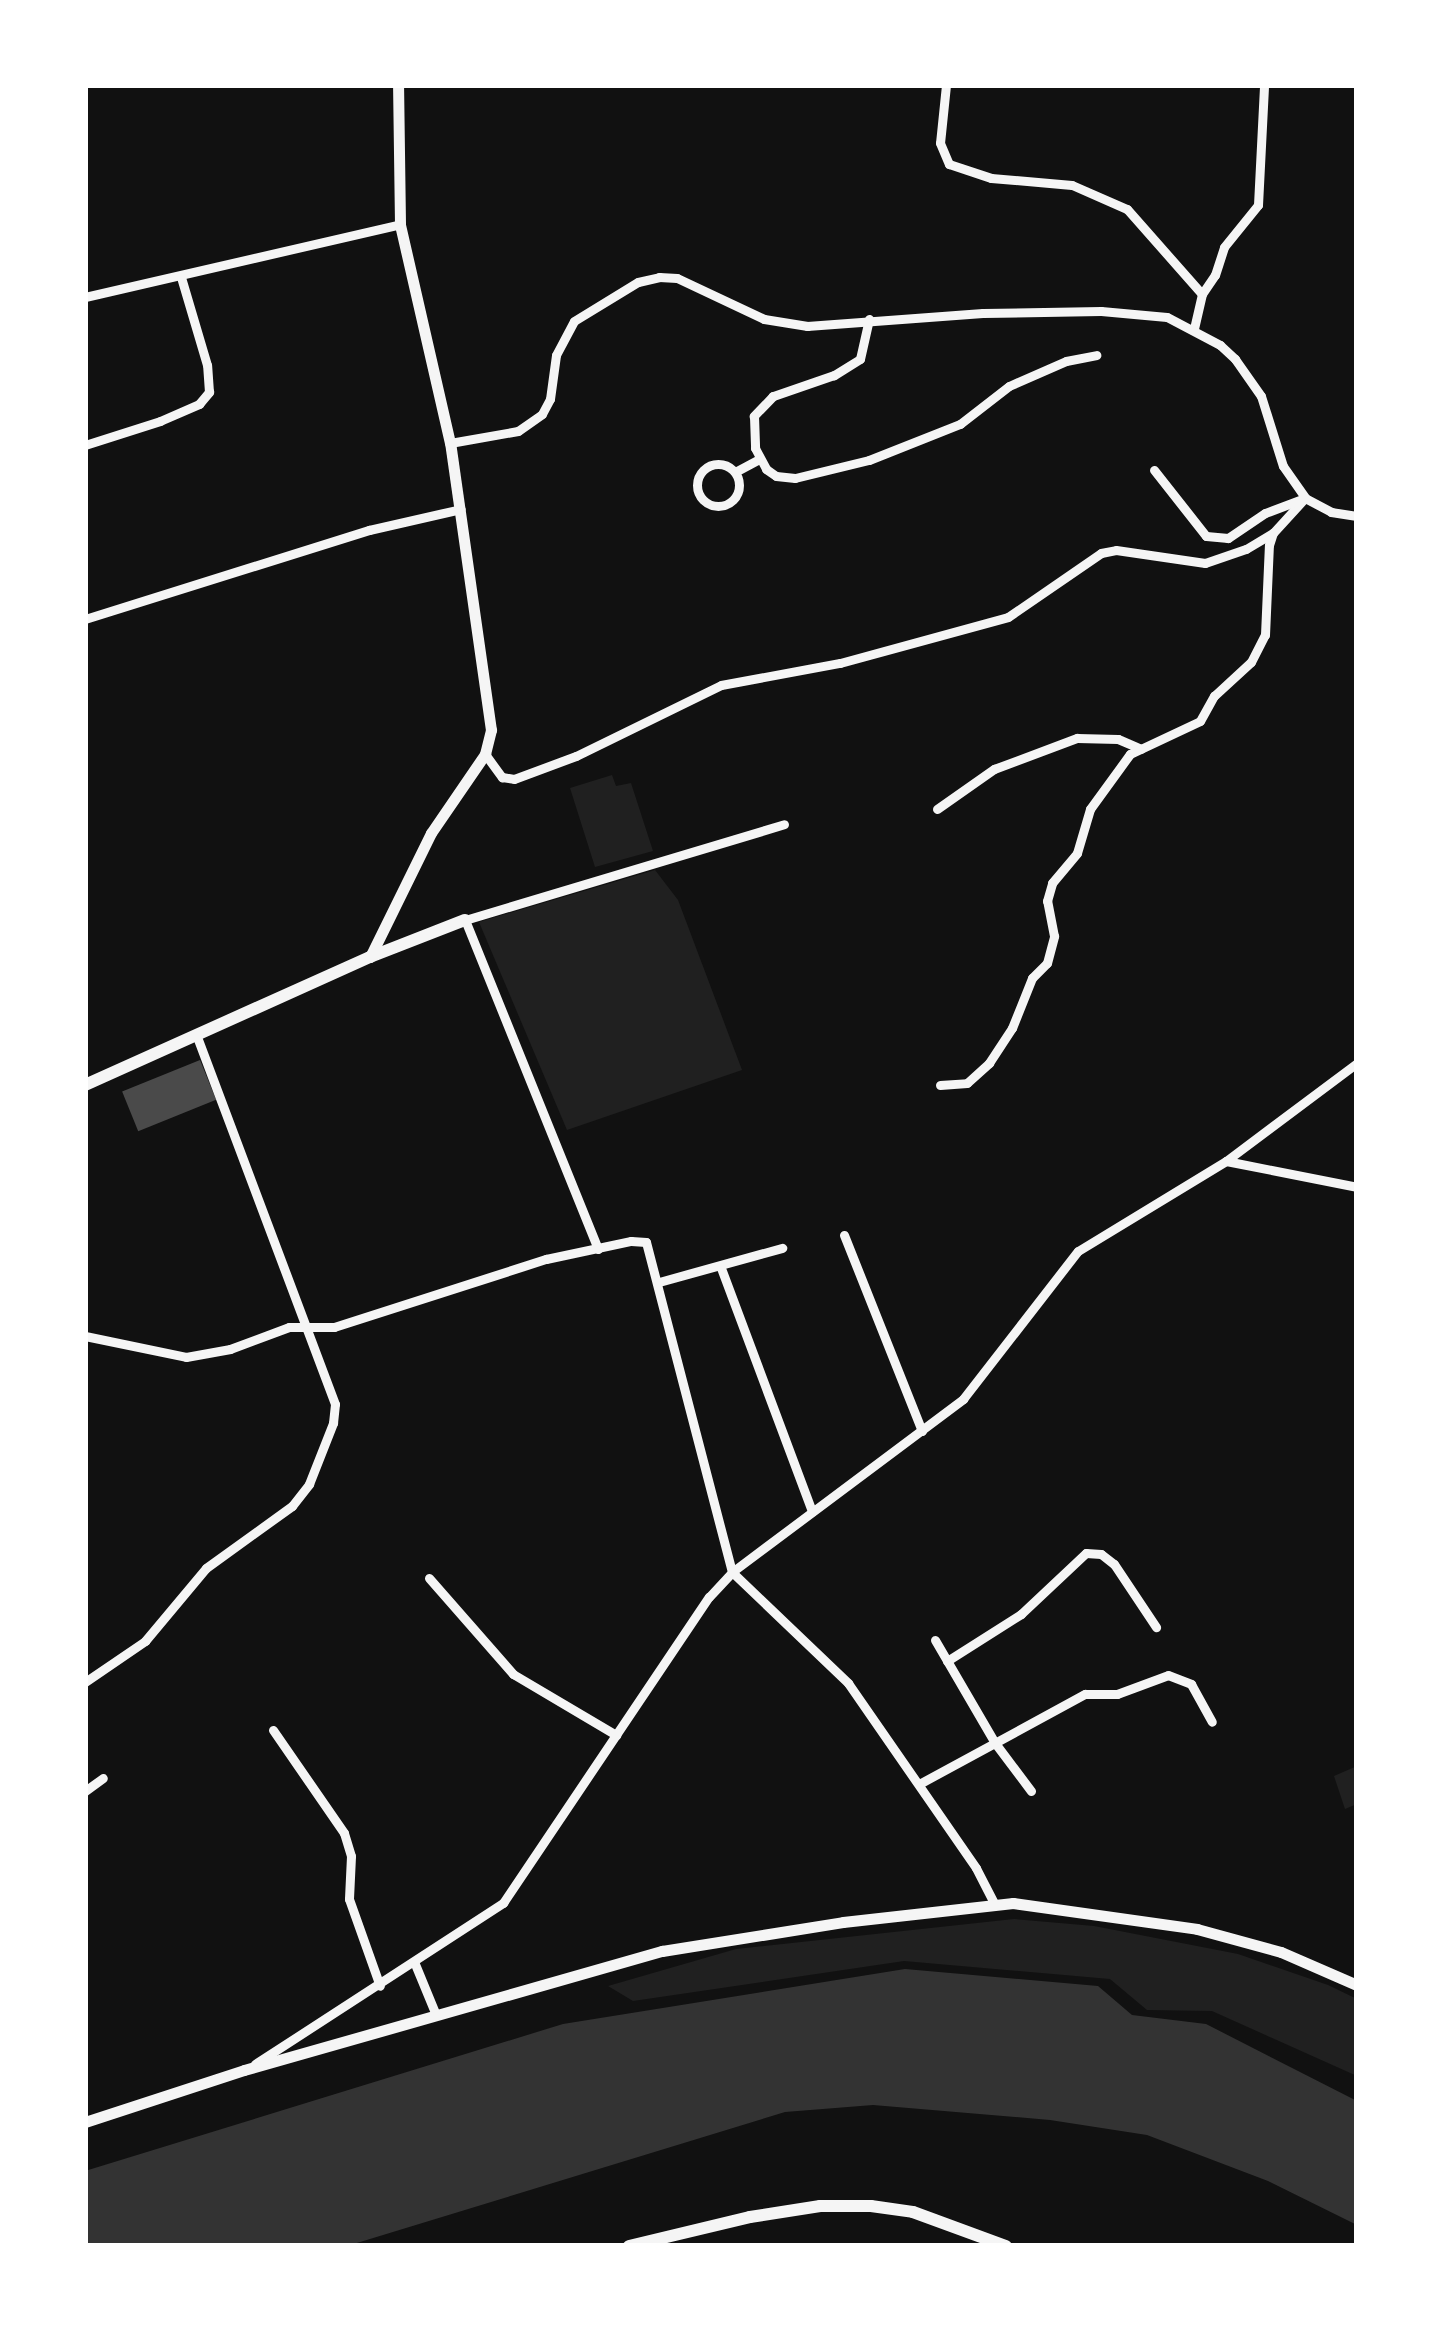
<!DOCTYPE html>
<style>
body{margin:0}
#map{position:relative;width:1442px;height:2331px;overflow:hidden;background:#111;font-family:"DM Sans",sans-serif}
div>[style]{position:absolute}
[style*='--x']{left:calc(var(--x)*1px);top:calc(var(--y)*1px);width:calc(var(--w)*1px);rotate:calc(var(--a)*1deg)}
.green>*{inset:0;background:#202020}
.water>*{inset:0;background:#333}
.building>*{inset:0;background:#4a4a4a;transform-origin:0 0}
.minor>*{height:9px;margin:-4.5px;padding:0 4.5px;transform-origin:4.5px;border-radius:4.5px;background:#f5f5f5}
.minor>.ring{margin:-4.5px;padding:0;box-sizing:content-box;background:none;border:9px solid #f5f5f5;border-radius:50%}
.tertiary>*{height:11px;margin:-5.5px;padding:0 5.5px;transform-origin:5.5px;border-radius:5.5px;background:#f5f5f5}
.secondary>*{height:12px;margin:-6px;padding:0 6px;transform-origin:6px;border-radius:6px;background:#f5f5f5}
span{translate:-50% -50%;white-space:nowrap;text-align:center;line-height:1.15;-webkit-text-stroke:10px #fff;paint-order:stroke}
.frame{position:absolute;inset:0;border:88px solid #fff;pointer-events:none}
</style>
<div id="map">
<div class="green">
<div style="clip-path:polygon(612px 775px,616px 786px,631px 783px,653px 851px,595px 867px,570px 788px)"></div>
<div style="clip-path:polygon(655px 870px,678px 900px,742px 1070px,567px 1130px,479px 922px)"></div>
<div style="clip-path:polygon(1357px 1766px,1357px 1804px,1345px 1809px,1334px 1776px)"></div>
<div style="clip-path:polygon(1014px 1919px,1094px 1926px,1238px 1954px,1328px 1985px,1357px 1999px,1357px 2076px,1212px 2011px,1147px 2010px,1110px 1979px,904px 1961px,633px 2001px,608px 1986px,736px 1949px)"></div>
</div>
<div class="water">
<div style="clip-path:polygon(905px 1969px,1098px 1986px,1132px 2015px,1206px 2024px,1357px 2101px,1357px 2225px,1268px 2181px,1147px 2135px,1050px 2120px,873px 2105px,785px 2112px,347px 2246px,85px 2246px,85px 2171px,563px 2024px)"></div>
</div>
<div class="building">
<div style="left:200px;top:1060px;width:43px;height:84px;rotate:68deg"></div>
</div>
<div class="minor">
<div style="--x:946;--y:85;--w:58;--a:95.9"></div>
<div style="--x:940;--y:143;--w:23;--a:67"></div>
<div style="--x:949;--y:164;--w:44;--a:18.4"></div>
<div style="--x:991;--y:178;--w:81;--a:4.9"></div>
<div style="--x:1072;--y:185;--w:60;--a:23.6"></div>
<div style="--x:1127;--y:209;--w:113;--a:48.6"></div>
<div style="--x:1202;--y:294;--w:37;--a:103"></div>
<div style="--x:1202;--y:294;--w:23;--a:-56"></div>
<div style="--x:1215;--y:275;--w:29;--a:-72"></div>
<div style="--x:1224;--y:247;--w:54;--a:-51"></div>
<div style="--x:1258;--y:205;--w:120;--a:-87.1"></div>
<div style="--x:85;--y:297;--w:323;--a:-13"></div>
<div style="--x:869;--y:319;--w:41;--a:102.7"></div>
<div style="--x:860;--y:359;--w:31;--a:148"></div>
<div style="--x:834;--y:375;--w:65;--a:161"></div>
<div style="--x:773;--y:396;--w:28;--a:134"></div>
<div style="--x:754;--y:416;--w:32;--a:88"></div>
<div style="--x:755;--y:448;--w:24;--a:62"></div>
<div style="--x:766;--y:469;--w:12;--a:35"></div>
<div style="--x:776;--y:476;--w:19;--a:6"></div>
<div style="--x:795;--y:478;--w:76;--a:-13.7"></div>
<div style="--x:869;--y:460;--w:98;--a:-21.6"></div>
<div style="--x:960;--y:424;--w:62;--a:-37.8"></div>
<div style="--x:1009;--y:386;--w:62;--a:-23.7"></div>
<div style="--x:1066;--y:361;--w:31;--a:-11"></div>
<div style="--x:450;--y:443;--w:69;--a:-10"></div>
<div style="--x:518;--y:431;--w:29;--a:-35"></div>
<div style="--x:542;--y:414;--w:17;--a:-62"></div>
<div style="--x:550;--y:399;--w:44;--a:-82.2"></div>
<div style="--x:556;--y:355;--w:38;--a:-62"></div>
<div style="--x:574;--y:321;--w:75;--a:-31.4"></div>
<div style="--x:638;--y:282;--w:22;--a:-13"></div>
<div style="--x:659;--y:277;--w:18;--a:3"></div>
<div style="--x:677;--y:278;--w:96;--a:25.2"></div>
<div style="--x:764;--y:319;--w:44;--a:9.2"></div>
<div style="--x:807;--y:326;--w:176;--a:-4.2"></div>
<div style="--x:983;--y:313;--w:118;--a:-1"></div>
<div style="--x:1101;--y:311;--w:66;--a:5.2"></div>
<div style="--x:1167;--y:317;--w:60;--a:27.8"></div>
<div style="--x:1220;--y:345;--w:21;--a:43"></div>
<div style="--x:1235;--y:359;--w:45;--a:54.9"></div>
<div style="--x:1261;--y:396;--w:73;--a:72.6"></div>
<div style="--x:1283;--y:466;--w:39;--a:55"></div>
<div style="--x:1305;--y:498;--w:30;--a:28"></div>
<div style="--x:1331;--y:512;--w:26;--a:9"></div>
<div style="--x:85;--y:445;--w:79;--a:-17.7"></div>
<div style="--x:160;--y:421;--w:43;--a:-23.6"></div>
<div style="--x:199;--y:404;--w:16;--a:-50"></div>
<div style="--x:209;--y:392;--w:27;--a:-94"></div>
<div style="--x:207;--y:365;--w:92;--a:-106.5"></div>
<div class="ring" style="left:697px;top:464px;width:33px;height:33px"></div>
<div style="--x:735;--y:472;--w:27;--a:-28"></div>
<div style="--x:85;--y:619;--w:298;--a:-17.4"></div>
<div style="--x:369;--y:530;--w:94;--a:-12.9"></div>
<div style="--x:485;--y:754;--w:29;--a:54"></div>
<div style="--x:502;--y:777;--w:12;--a:9"></div>
<div style="--x:514;--y:779;--w:66;--a:-20.4"></div>
<div style="--x:576;--y:756;--w:161;--a:-26.1"></div>
<div style="--x:721;--y:685;--w:121;--a:-10.5"></div>
<div style="--x:840;--y:663;--w:174;--a:-15.3"></div>
<div style="--x:1008;--y:617;--w:113;--a:-34.5"></div>
<div style="--x:1101;--y:553;--w:15;--a:-11"></div>
<div style="--x:1116;--y:550;--w:90;--a:8.3"></div>
<div style="--x:1205;--y:563;--w:43;--a:-18.9"></div>
<div style="--x:1246;--y:549;--w:31;--a:-31"></div>
<div style="--x:937;--y:809;--w:70;--a:-35.1"></div>
<div style="--x:994;--y:769;--w:89;--a:-20.5"></div>
<div style="--x:1077;--y:738;--w:41;--a:1.4"></div>
<div style="--x:1118;--y:739;--w:25;--a:23"></div>
<div style="--x:940;--y:1085;--w:27;--a:-4"></div>
<div style="--x:967;--y:1083;--w:30;--a:-42"></div>
<div style="--x:989;--y:1063;--w:42;--a:-56.7"></div>
<div style="--x:1012;--y:1028;--w:54;--a:-68.2"></div>
<div style="--x:1032;--y:978;--w:21;--a:-45"></div>
<div style="--x:1047;--y:963;--w:28;--a:-75"></div>
<div style="--x:1054;--y:936;--w:36;--a:-101"></div>
<div style="--x:1047;--y:901;--w:19;--a:-74"></div>
<div style="--x:1052;--y:883;--w:39;--a:-50"></div>
<div style="--x:1077;--y:853;--w:46;--a:-73.5"></div>
<div style="--x:1090;--y:809;--w:68;--a:-54"></div>
<div style="--x:1130;--y:754;--w:77;--a:-25.2"></div>
<div style="--x:1200;--y:721;--w:29;--a:-61"></div>
<div style="--x:1214;--y:696;--w:50;--a:-42.6"></div>
<div style="--x:1251;--y:662;--w:30;--a:-63"></div>
<div style="--x:1265;--y:635;--w:90;--a:-87.5"></div>
<div style="--x:1269;--y:545;--w:13;--a:-72"></div>
<div style="--x:1273;--y:533;--w:47;--a:-47.6"></div>
<div style="--x:1305;--y:498;--w:43;--a:159.4"></div>
<div style="--x:1265;--y:513;--w:45;--a:146"></div>
<div style="--x:1228;--y:538;--w:22;--a:-175"></div>
<div style="--x:1206;--y:536;--w:84;--a:-128.2"></div>
<div style="--x:1226;--y:1161;--w:134;--a:11.2"></div>
<div style="--x:844;--y:1235;--w:211;--a:68.3"></div>
<div style="--x:598;--y:1249;--w:355;--a:-112"></div>
<div style="--x:465;--y:920;--w:333;--a:-16.7"></div>
<div style="--x:721;--y:1268;--w:260;--a:69.5"></div>
<div style="--x:659;--y:1282;--w:128;--a:-15.5"></div>
<div style="--x:85;--y:1336;--w:103;--a:11.7"></div>
<div style="--x:186;--y:1357;--w:45;--a:-10.3"></div>
<div style="--x:230;--y:1349;--w:63;--a:-20.4"></div>
<div style="--x:289;--y:1327;--w:45;--a:0"></div>
<div style="--x:334;--y:1327;--w:223;--a:-17.8"></div>
<div style="--x:546;--y:1259;--w:87;--a:-12"></div>
<div style="--x:631;--y:1241;--w:15;--a:4"></div>
<div style="--x:646;--y:1242;--w:341;--a:75.4"></div>
<div style="--x:732;--y:1572;--w:161;--a:43.7"></div>
<div style="--x:848;--y:1683;--w:225;--a:55.3"></div>
<div style="--x:976;--y:1868;--w:42;--a:62.8"></div>
<div style="--x:429;--y:1578;--w:128;--a:48.8"></div>
<div style="--x:513;--y:1674;--w:120;--a:30.6"></div>
<div style="--x:935;--y:1640;--w:119;--a:59.8"></div>
<div style="--x:995;--y:1743;--w:60;--a:53.1"></div>
<div style="--x:947;--y:1661;--w:88;--a:-32.4"></div>
<div style="--x:1021;--y:1614;--w:89;--a:-43.2"></div>
<div style="--x:1086;--y:1553;--w:15;--a:4"></div>
<div style="--x:1101;--y:1554;--w:16;--a:38"></div>
<div style="--x:1114;--y:1564;--w:76;--a:56.3"></div>
<div style="--x:85;--y:1682;--w:73;--a:-34.3"></div>
<div style="--x:145;--y:1641;--w:95;--a:-50.1"></div>
<div style="--x:206;--y:1568;--w:106;--a:-35.8"></div>
<div style="--x:292;--y:1506;--w:28;--a:-52"></div>
<div style="--x:309;--y:1484;--w:66;--a:-68.5"></div>
<div style="--x:333;--y:1423;--w:19;--a:-84"></div>
<div style="--x:335;--y:1404;--w:394;--a:-110.6"></div>
<div style="--x:273;--y:1730;--w:125;--a:55.4"></div>
<div style="--x:344;--y:1833;--w:24;--a:73"></div>
<div style="--x:351;--y:1856;--w:43;--a:92.7"></div>
<div style="--x:349;--y:1899;--w:92;--a:70.4"></div>
<div style="--x:919;--y:1784;--w:189;--a:-28.5"></div>
<div style="--x:1085;--y:1694;--w:32;--a:0"></div>
<div style="--x:1117;--y:1694;--w:54;--a:-20.4"></div>
<div style="--x:1168;--y:1675;--w:25;--a:21"></div>
<div style="--x:1191;--y:1684;--w:43;--a:61.1"></div>
<div style="--x:85;--y:1791;--w:22;--a:-36"></div>
<div style="--x:415;--y:1964;--w:55;--a:67.6"></div>
<div style="--x:255;--y:2064;--w:296;--a:-33"></div>
<div style="--x:503;--y:1903;--w:369;--a:-56.1"></div>
<div style="--x:709;--y:1597;--w:34;--a:-47"></div>
<div style="--x:732;--y:1572;--w:289;--a:-36.8"></div>
<div style="--x:963;--y:1399;--w:187;--a:-52.2"></div>
<div style="--x:1078;--y:1251;--w:173;--a:-31.3"></div>
<div style="--x:1226;--y:1161;--w:164;--a:-36.8"></div>
</div>
<div class="tertiary">
<div style="--x:370;--y:957;--w:138;--a:-63.8"></div>
<div style="--x:431;--y:833;--w:96;--a:-55.6"></div>
<div style="--x:485;--y:754;--w:25;--a:-76"></div>
<div style="--x:491;--y:730;--w:290;--a:-98.1"></div>
<div style="--x:450;--y:443;--w:225;--a:-102.9"></div>
<div style="--x:400;--y:224;--w:139;--a:-90.8"></div>
<div style="--x:85;--y:2122;--w:167;--a:-18.1"></div>
<div style="--x:244;--y:2070;--w:435;--a:-15.9"></div>
<div style="--x:662;--y:1951;--w:183;--a:-9.1"></div>
<div style="--x:843;--y:1922;--w:171;--a:-6.4"></div>
<div style="--x:1013;--y:1903;--w:186;--a:8"></div>
<div style="--x:1197;--y:1929;--w:87;--a:15.3"></div>
<div style="--x:1281;--y:1952;--w:83;--a:23.5"></div>
</div>
<div class="secondary">
<div style="--x:85;--y:1085;--w:312;--a:-24.2"></div>
<div style="--x:370;--y:957;--w:102;--a:-21.3"></div>
<div style="--x:629;--y:2246;--w:124;--a:-13.5"></div>
<div style="--x:750;--y:2217;--w:71;--a:-8.9"></div>
<div style="--x:820;--y:2206;--w:51;--a:0"></div>
<div style="--x:871;--y:2206;--w:42;--a:8.1"></div>
<div style="--x:913;--y:2212;--w:99;--a:20.1"></div>
</div>
<div class="frame"></div>
</div>
